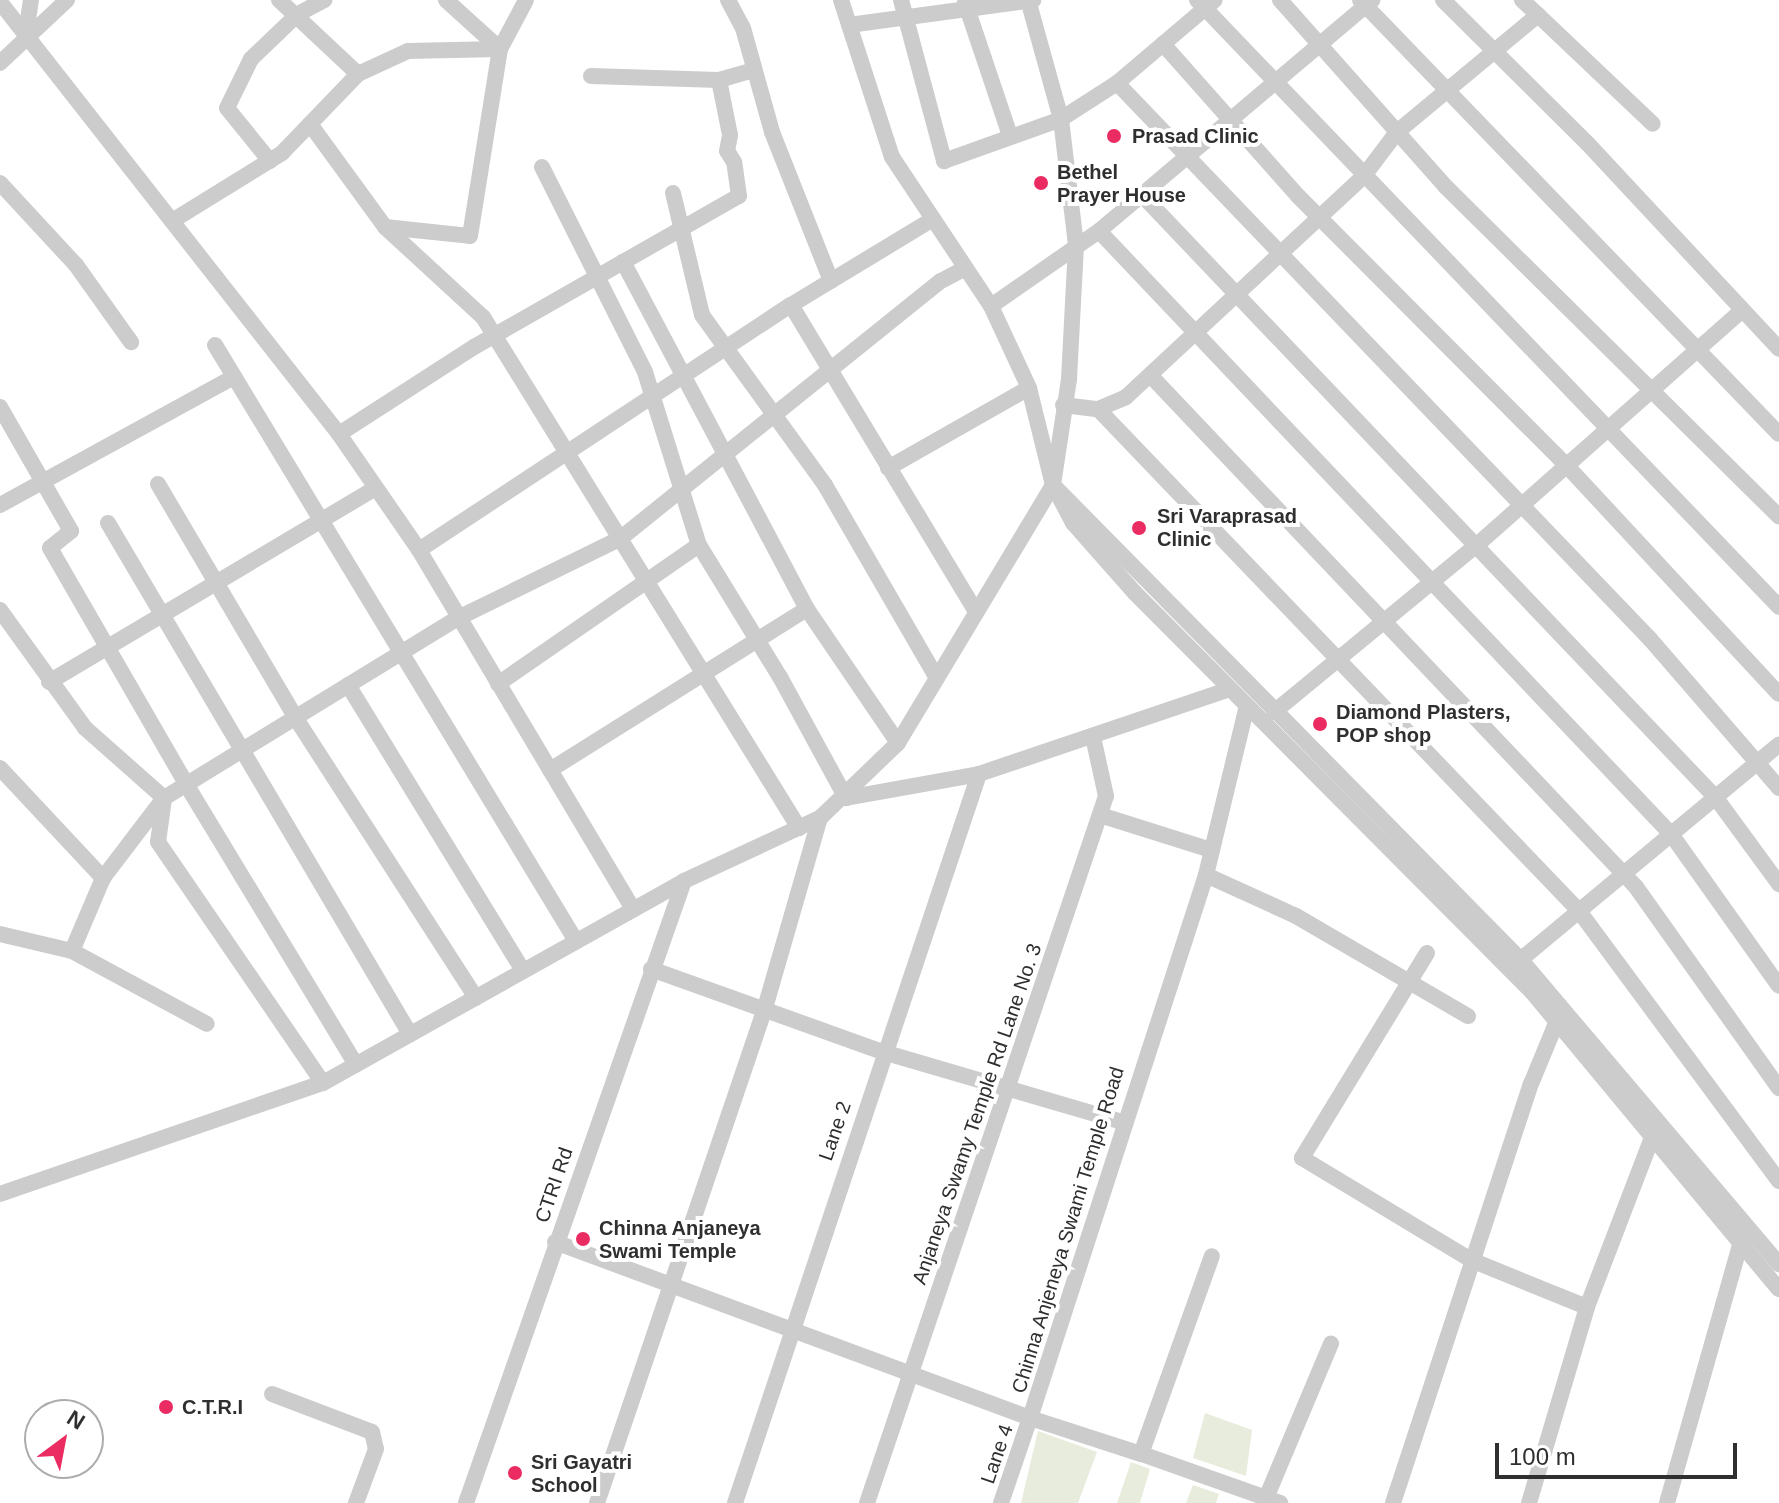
<!DOCTYPE html>
<style>
body{margin:0}
#map{position:relative;width:1779px;height:1503px;overflow:hidden;background:#fff;font-family:Arial,sans-serif}
div>[style]{position:absolute}
[style*='--x']{left:calc(var(--x)*1px);top:calc(var(--y)*1px);width:calc(var(--w)*1px);rotate:calc(var(--a)*1deg)}
.green>*{inset:0;background:#e8ecdc}
.minor>*{height:16px;margin:-8px;padding:0 8px;transform-origin:8px;border-radius:8px;background:#ccc}
.dots>*{width:22px;height:22px;translate:-50% -50%;box-sizing:border-box;border:4px solid #fff;border-radius:50%}
span{translate:-50% -50%;white-space:nowrap;text-align:center;line-height:1.15;-webkit-text-stroke:8px #fff;paint-order:stroke}
.poi-label{font-size:20px;color:#2f2f2f;font-weight:700}
.left{translate:0 -50%;text-align:left}
.street-label{font-size:20px;color:#2f2f2f}
.north{position:absolute;left:24px;top:1399px;width:80px;height:80px;box-sizing:border-box;background:#fff;border:2px solid #acacac;border-radius:50%;rotate:32deg;font-size:22px;font-weight:700;line-height:32px;text-align:center;color:#2f2f2f}
.north::after{content:'';display:block;margin:auto;width:28px;height:36px;background:#eb2c63;clip-path:polygon(50% 0,100% 100%,50% 72%,0 100%)}
.scale{position:absolute;left:1495px;top:1443px;width:242px;height:36px;box-sizing:border-box;border:4px solid #2f2f2f;border-top:0;padding-left:10px;font-size:24px;line-height:28px;white-space:nowrap;color:#2f2f2f;-webkit-text-stroke:6px #fff;paint-order:stroke}
</style>
<div id="map">
<div class="green">
<div style="clip-path:polygon(1205px 1413px,1252px 1430px,1246px 1476px,1193px 1458px)"></div>
<div style="clip-path:polygon(1038px 1431px,1097px 1452px,1078px 1503px,1021px 1503px)"></div>
<div style="clip-path:polygon(1131px 1462px,1150px 1469px,1140px 1503px,1117px 1503px)"></div>
<div style="clip-path:polygon(1193px 1485px,1219px 1494px,1216px 1503px,1186px 1503px)"></div>
</div>
<div class="minor">
<div style="--x:279;--y:0;--w:108;--a:43.1"></div>
<div style="--x:728;--y:0;--w:32;--a:62"></div>
<div style="--x:743;--y:28;--w:108;--a:74.4"></div>
<div style="--x:772;--y:132;--w:160;--a:68.4"></div>
<div style="--x:841;--y:0;--w:165;--a:72"></div>
<div style="--x:892;--y:157;--w:179;--a:56.4"></div>
<div style="--x:991;--y:306;--w:131;--a:-34.8"></div>
<div style="--x:1099;--y:231;--w:358;--a:-40.2"></div>
<div style="--x:901;--y:0;--w:167;--a:75"></div>
<div style="--x:944;--y:161;--w:124;--a:-19.7"></div>
<div style="--x:1061;--y:119;--w:67;--a:-32.7"></div>
<div style="--x:1117;--y:83;--w:128;--a:-40.3"></div>
<div style="--x:1197;--y:0;--w:841;--a:46.2"></div>
<div style="--x:1280;--y:0;--w:249;--a:48.4"></div>
<div style="--x:1445;--y:186;--w:470;--a:44.7"></div>
<div style="--x:1360;--y:0;--w:603;--a:46.01"></div>
<div style="--x:1443;--y:0;--w:204;--a:44.8"></div>
<div style="--x:1588;--y:144;--w:280;--a:47"></div>
<div style="--x:0;--y:2;--w:549;--a:51.88"></div>
<div style="--x:339;--y:434;--w:141;--a:55.4"></div>
<div style="--x:419;--y:550;--w:418;--a:59.2"></div>
<div style="--x:965;--y:2;--w:141;--a:71.4"></div>
<div style="--x:1538;--y:15;--w:158;--a:43.5"></div>
<div style="--x:849;--y:25;--w:186;--a:-7.7"></div>
<div style="--x:25;--y:40;--w:40;--a:-81.5"></div>
<div style="--x:1163;--y:44;--w:203;--a:48.4"></div>
<div style="--x:1298;--y:196;--w:381;--a:45.1"></div>
<div style="--x:1567;--y:466;--w:311;--a:47.1"></div>
<div style="--x:0;--y:63;--w:92;--a:-43.2"></div>
<div style="--x:591;--y:76;--w:128;--a:1.8"></div>
<div style="--x:719;--y:80;--w:33;--a:-16"></div>
<div style="--x:1117;--y:83;--w:770;--a:46.21"></div>
<div style="--x:1650;--y:639;--w:197;--a:49.1"></div>
<div style="--x:310;--y:124;--w:127;--a:53.9"></div>
<div style="--x:385;--y:227;--w:133;--a:42.6"></div>
<div style="--x:483;--y:317;--w:601;--a:58.27"></div>
<div style="--x:270;--y:161;--w:68;--a:-129.1"></div>
<div style="--x:227;--y:108;--w:55;--a:-63.9"></div>
<div style="--x:251;--y:59;--w:65;--a:-43.8"></div>
<div style="--x:298;--y:14;--w:30;--a:-28"></div>
<div style="--x:542;--y:167;--w:229;--a:63.3"></div>
<div style="--x:645;--y:372;--w:181;--a:72.7"></div>
<div style="--x:699;--y:545;--w:155;--a:58.5"></div>
<div style="--x:780;--y:677;--w:138;--a:61.4"></div>
<div style="--x:0;--y:183;--w:112;--a:47.2"></div>
<div style="--x:76;--y:265;--w:95;--a:54.5"></div>
<div style="--x:673;--y:193;--w:125;--a:76.6"></div>
<div style="--x:702;--y:315;--w:210;--a:54.1"></div>
<div style="--x:825;--y:485;--w:223;--a:59.9"></div>
<div style="--x:1142;--y:195;--w:833;--a:46.41"></div>
<div style="--x:1716;--y:798;--w:107;--a:53.8"></div>
<div style="--x:172;--y:221;--w:129;--a:-31.7"></div>
<div style="--x:282;--y:153;--w:110;--a:-46.1"></div>
<div style="--x:358;--y:74;--w:55;--a:-24.7"></div>
<div style="--x:408;--y:51;--w:92;--a:-1.2"></div>
<div style="--x:500;--y:49;--w:55;--a:-62"></div>
<div style="--x:385;--y:227;--w:85;--a:6"></div>
<div style="--x:470;--y:236;--w:189;--a:-80.9"></div>
<div style="--x:500;--y:49;--w:73;--a:-137.8"></div>
<div style="--x:1099;--y:231;--w:831;--a:46.51"></div>
<div style="--x:1671;--y:834;--w:186;--a:54.6"></div>
<div style="--x:791;--y:305;--w:356;--a:58.9"></div>
<div style="--x:991;--y:306;--w:90;--a:65.1"></div>
<div style="--x:1029;--y:388;--w:100;--a:76.1"></div>
<div style="--x:1053;--y:485;--w:43;--a:62.2"></div>
<div style="--x:1073;--y:523;--w:92;--a:48.5"></div>
<div style="--x:1134;--y:592;--w:564;--a:45.14"></div>
<div style="--x:1532;--y:992;--w:386;--a:50.3"></div>
<div style="--x:215;--y:345;--w:697;--a:58.8"></div>
<div style="--x:1150;--y:375;--w:706;--a:46.49"></div>
<div style="--x:1636;--y:887;--w:247;--a:54.6"></div>
<div style="--x:1063;--y:405;--w:35;--a:7"></div>
<div style="--x:1098;--y:409;--w:30;--a:-23"></div>
<div style="--x:1126;--y:397;--w:323;--a:-42.9"></div>
<div style="--x:1363;--y:177;--w:56;--a:-52.9"></div>
<div style="--x:1397;--y:132;--w:183;--a:-39.7"></div>
<div style="--x:1538;--y:15;--w:22;--a:-137"></div>
<div style="--x:0;--y:407;--w:143;--a:60.2"></div>
<div style="--x:71;--y:531;--w:27;--a:141"></div>
<div style="--x:50;--y:548;--w:272;--a:60"></div>
<div style="--x:186;--y:784;--w:328;--a:58.8"></div>
<div style="--x:1098;--y:409;--w:695;--a:46.22"></div>
<div style="--x:1579;--y:911;--w:336;--a:53.5"></div>
<div style="--x:339;--y:434;--w:161;--a:-32.8"></div>
<div style="--x:474;--y:347;--w:305;--a:-29.7"></div>
<div style="--x:739;--y:196;--w:34;--a:-98"></div>
<div style="--x:734;--y:162;--w:13;--a:-122"></div>
<div style="--x:727;--y:151;--w:16;--a:-79"></div>
<div style="--x:730;--y:135;--w:56;--a:-101.3"></div>
<div style="--x:888;--y:468;--w:162;--a:-29.6"></div>
<div style="--x:158;--y:484;--w:270;--a:59.5"></div>
<div style="--x:295;--y:717;--w:334;--a:57.2"></div>
<div style="--x:1057;--y:489;--w:661;--a:45.43"></div>
<div style="--x:1521;--y:960;--w:399;--a:49.7"></div>
<div style="--x:0;--y:505;--w:267;--a:-28.7"></div>
<div style="--x:108;--y:523;--w:594;--a:59.42"></div>
<div style="--x:419;--y:550;--w:445;--a:-33.4"></div>
<div style="--x:791;--y:305;--w:166;--a:-31.2"></div>
<div style="--x:807;--y:609;--w:162;--a:55.8"></div>
<div style="--x:0;--y:610;--w:145;--a:54.2"></div>
<div style="--x:85;--y:728;--w:106;--a:41.5"></div>
<div style="--x:49;--y:682;--w:380;--a:-30.7"></div>
<div style="--x:498;--y:684;--w:244;--a:-34.7"></div>
<div style="--x:348;--y:685;--w:335;--a:58.5"></div>
<div style="--x:1274;--y:712;--w:264;--a:-39.5"></div>
<div style="--x:1478;--y:544;--w:350;--a:-41.5"></div>
<div style="--x:0;--y:768;--w:151;--a:46.9"></div>
<div style="--x:550;--y:770;--w:303;--a:-32.1"></div>
<div style="--x:807;--y:609;--w:393;--a:-117.9"></div>
<div style="--x:846;--y:798;--w:135;--a:-10.2"></div>
<div style="--x:979;--y:774;--w:265;--a:-18.7"></div>
<div style="--x:164;--y:799;--w:43;--a:97.9"></div>
<div style="--x:158;--y:842;--w:292;--a:55.6"></div>
<div style="--x:1100;--y:815;--w:116;--a:17.5"></div>
<div style="--x:1206;--y:875;--w:99;--a:24.5"></div>
<div style="--x:1296;--y:916;--w:199;--a:30.2"></div>
<div style="--x:0;--y:934;--w:74;--a:13.3"></div>
<div style="--x:72;--y:951;--w:153;--a:28.4"></div>
<div style="--x:72;--y:951;--w:79;--a:-67"></div>
<div style="--x:103;--y:878;--w:101;--a:-52.7"></div>
<div style="--x:164;--y:798;--w:342;--a:-31.5"></div>
<div style="--x:456;--y:619;--w:184;--a:-26.1"></div>
<div style="--x:621;--y:538;--w:410;--a:-38.8"></div>
<div style="--x:941;--y:281;--w:27;--a:-28"></div>
<div style="--x:1427;--y:953;--w:240;--a:121.4"></div>
<div style="--x:1302;--y:1158;--w:197;--a:31.1"></div>
<div style="--x:1471;--y:1260;--w:125;--a:22.1"></div>
<div style="--x:1513;--y:966;--w:346;--a:-39.8"></div>
<div style="--x:651;--y:969;--w:246;--a:19.7"></div>
<div style="--x:883;--y:1052;--w:249;--a:16.3"></div>
<div style="--x:0;--y:1194;--w:342;--a:-19"></div>
<div style="--x:323;--y:1083;--w:414;--a:-29.2"></div>
<div style="--x:684;--y:881;--w:150;--a:-24.9"></div>
<div style="--x:820;--y:818;--w:108;--a:-43.9"></div>
<div style="--x:898;--y:743;--w:301;--a:-59"></div>
<div style="--x:1053;--y:485;--w:107;--a:-81.4"></div>
<div style="--x:1069;--y:379;--w:134;--a:-87"></div>
<div style="--x:1076;--y:245;--w:127;--a:-96.8"></div>
<div style="--x:1061;--y:119;--w:123;--a:-105.5"></div>
<div style="--x:555;--y:1242;--w:507;--a:20.33"></div>
<div style="--x:1030;--y:1418;--w:571;--a:-72.04"></div>
<div style="--x:1206;--y:875;--w:174;--a:-76.4"></div>
<div style="--x:272;--y:1394;--w:107;--a:20.8"></div>
<div style="--x:372;--y:1432;--w:17;--a:77"></div>
<div style="--x:376;--y:1449;--w:58;--a:110.3"></div>
<div style="--x:1139;--y:1453;--w:150;--a:19.5"></div>
<div style="--x:466;--y:1503;--w:659;--a:-70.69"></div>
<div style="--x:597;--y:1503;--w:523;--a:-71.25"></div>
<div style="--x:765;--y:1008;--w:198;--a:-73.9"></div>
<div style="--x:735;--y:1503;--w:769;--a:-71.49"></div>
<div style="--x:867;--y:1503;--w:746;--a:-71.32"></div>
<div style="--x:1106;--y:796;--w:60;--a:-102.4"></div>
<div style="--x:1001;--y:1503;--w:90;--a:-71.2"></div>
<div style="--x:1030;--y:1418;--w:117;--a:18"></div>
<div style="--x:1141;--y:1454;--w:210;--a:-70.3"></div>
<div style="--x:1264;--y:1503;--w:173;--a:-67.2"></div>
<div style="--x:1393;--y:1503;--w:441;--a:-71.8"></div>
<div style="--x:1531;--y:1084;--w:68;--a:-67.6"></div>
<div style="--x:1529;--y:1503;--w:204;--a:-73.5"></div>
<div style="--x:1587;--y:1307;--w:184;--a:-69"></div>
<div style="--x:1667;--y:1503;--w:271;--a:-74.2"></div>
</div>
<div class="dots">
<div style="left:1114px;top:136px;background:#eb2c63"></div>
<div style="left:1041px;top:183px;background:#eb2c63"></div>
<div style="left:1139px;top:528px;background:#eb2c63"></div>
<div style="left:1320px;top:724px;background:#eb2c63"></div>
<div style="left:583px;top:1239px;background:#eb2c63"></div>
<div style="left:166px;top:1407px;background:#eb2c63"></div>
<div style="left:515px;top:1473px;background:#eb2c63"></div>
</div>
<div class="poi-label">
<span class="left" style="left:1132px;top:136px">Prasad Clinic</span>
<span class="left" style="left:1057px;top:184px">Bethel<br>Prayer House</span>
<span class="left" style="left:1157px;top:528px">Sri Varaprasad<br>Clinic</span>
<span class="left" style="left:1336px;top:724px">Diamond Plasters,<br>POP shop</span>
<span class="left" style="left:599px;top:1240px">Chinna Anjaneya<br>Swami Temple</span>
<span class="left" style="left:182px;top:1407px">C.T.R.I</span>
<span class="left" style="left:531px;top:1474px">Sri Gayatri<br>School</span>
</div>
<div class="street-label">
<span style="left:977px;top:1114px;rotate:-71deg">Anjaneya Swamy Temple Rd Lane No. 3</span>
<span style="left:835px;top:1131px;rotate:-71deg">Lane 2</span>
<span style="left:554px;top:1185px;rotate:-71deg">CTRI Rd</span>
<span style="left:1068px;top:1230px;rotate:-73deg">Chinna Anjeneya Swami Temple Road</span>
<span style="left:997px;top:1454px;rotate:-71deg">Lane 4</span>
</div>
<div class="north">N</div>
<div class="scale">100 m</div>
</div>
